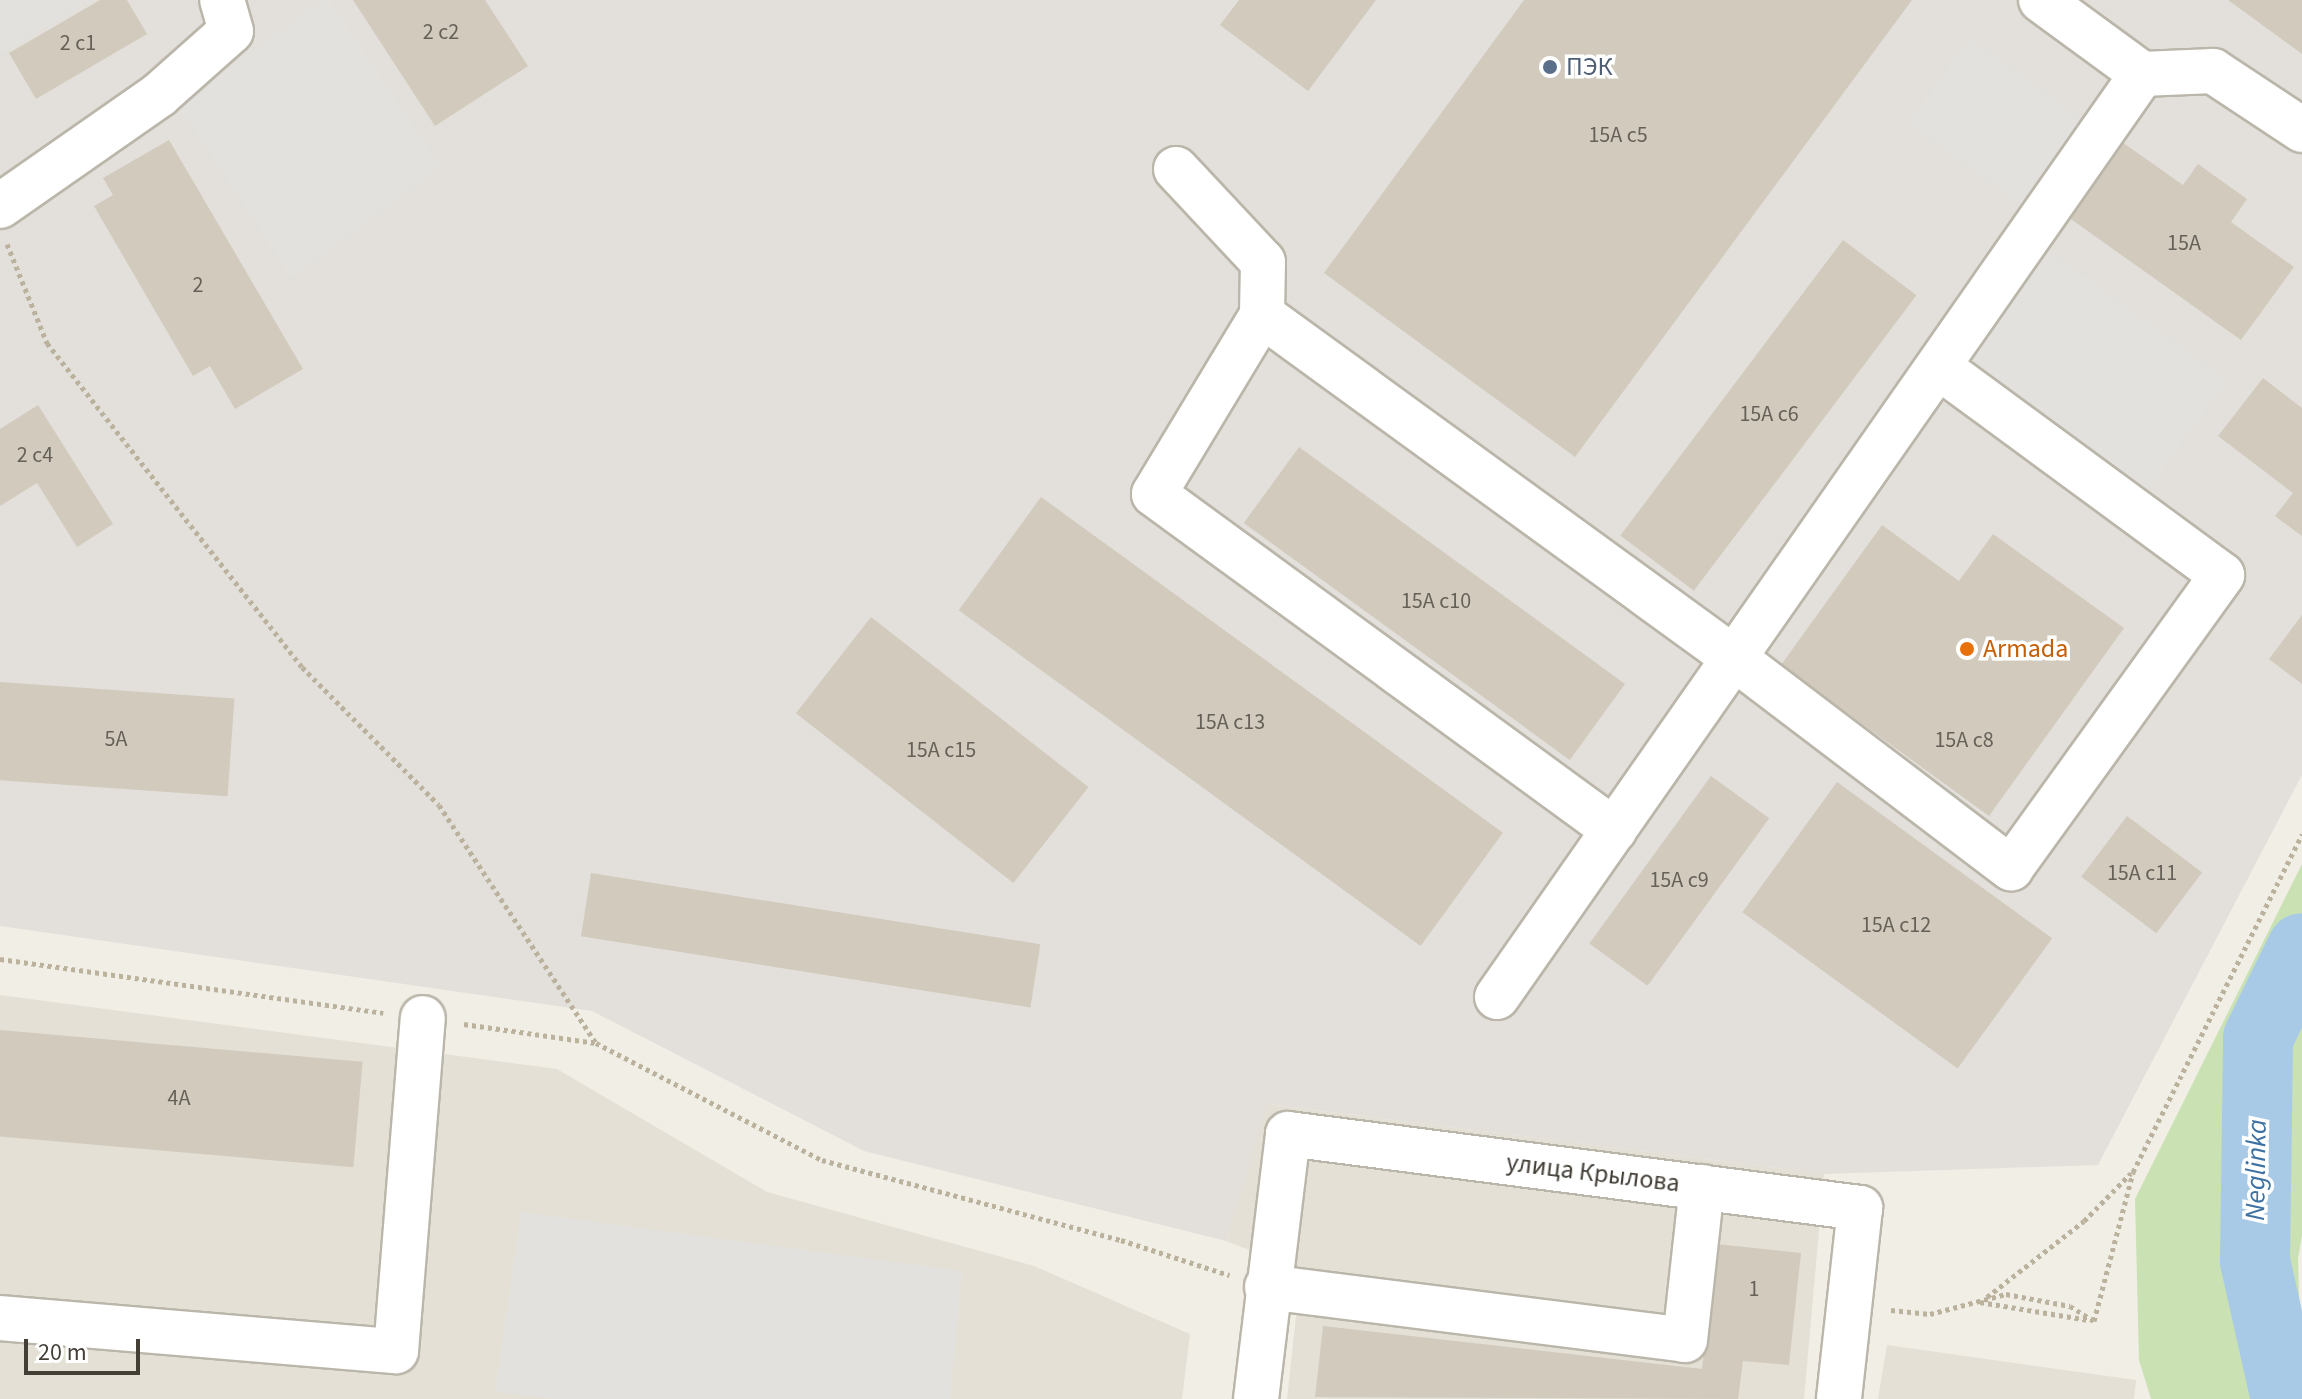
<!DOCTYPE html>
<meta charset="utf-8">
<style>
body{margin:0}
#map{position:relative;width:2302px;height:1399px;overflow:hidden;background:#f1eee6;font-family:"Source Sans 3",sans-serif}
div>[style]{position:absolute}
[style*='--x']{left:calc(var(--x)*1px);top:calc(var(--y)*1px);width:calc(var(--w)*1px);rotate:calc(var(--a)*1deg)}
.residential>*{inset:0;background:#e4e0d5}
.industrial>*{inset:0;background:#e3e0db}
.green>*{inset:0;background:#cae1b3}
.parking>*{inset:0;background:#e2e1de;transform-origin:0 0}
.river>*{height:70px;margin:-35px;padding:0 35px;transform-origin:35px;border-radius:35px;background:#a8cae7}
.building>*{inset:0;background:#d1cabd;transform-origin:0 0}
.path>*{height:5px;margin-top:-2.5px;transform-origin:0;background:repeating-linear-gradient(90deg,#bbb29d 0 4px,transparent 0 8px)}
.roads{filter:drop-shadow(2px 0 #bbb6aa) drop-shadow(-2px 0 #bbb6aa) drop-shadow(0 2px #bbb6aa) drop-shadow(0 -2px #bbb6aa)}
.minor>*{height:44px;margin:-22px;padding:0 22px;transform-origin:22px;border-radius:22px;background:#fff}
.dots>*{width:22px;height:22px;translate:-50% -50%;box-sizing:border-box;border:4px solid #fff;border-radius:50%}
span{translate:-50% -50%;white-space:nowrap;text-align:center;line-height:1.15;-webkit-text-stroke:7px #fff;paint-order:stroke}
.number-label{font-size:22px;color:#666158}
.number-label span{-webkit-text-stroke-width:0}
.service-label{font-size:26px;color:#4e5e75}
.left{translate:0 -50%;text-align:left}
.food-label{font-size:26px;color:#c56008}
.street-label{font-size:26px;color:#433e36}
.water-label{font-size:28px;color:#3c71a2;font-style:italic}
.scale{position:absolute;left:24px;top:1339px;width:116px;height:36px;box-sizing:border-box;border:4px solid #433e36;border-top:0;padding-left:10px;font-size:24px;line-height:28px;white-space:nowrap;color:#433e36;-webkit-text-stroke:6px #fff;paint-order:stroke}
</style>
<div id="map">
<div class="residential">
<div style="clip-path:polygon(0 995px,557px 1069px,767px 1192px,1034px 1266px,1190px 1334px,1182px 1399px,0 1399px)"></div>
<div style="clip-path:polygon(1267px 1104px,1824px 1174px,1804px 1399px,1287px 1399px,1301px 1270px,1226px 1241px)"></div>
<div style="clip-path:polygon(1887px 1345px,2136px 1380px,2134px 1399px,1878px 1399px)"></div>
</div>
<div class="industrial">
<div style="clip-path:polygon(0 0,2302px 0,2302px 775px,2098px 1165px,1824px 1174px,1268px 1104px,1226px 1241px,864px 1151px,592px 1011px,0 926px)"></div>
</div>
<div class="green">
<div style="clip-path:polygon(2302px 864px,2302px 1235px,2298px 1259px,2302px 1399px,2151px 1399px,2139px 1360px,2135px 1199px)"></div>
</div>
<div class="parking">
<div style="clip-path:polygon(0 0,90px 0,0 55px)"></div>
<div style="clip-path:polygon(322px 0,328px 0,441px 167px,292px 278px,179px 106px)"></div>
<div style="left:1970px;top:38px;width:139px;height:105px;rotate:36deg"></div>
<div style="left:2047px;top:249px;width:223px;height:137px;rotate:36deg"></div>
<div style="clip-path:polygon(521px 1212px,962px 1271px,950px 1399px,556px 1399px,495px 1392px)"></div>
</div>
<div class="river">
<div style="--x:2286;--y:1399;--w:141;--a:-102.7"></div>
<div style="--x:2255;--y:1261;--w:223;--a:-89.2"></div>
<div style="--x:2258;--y:1038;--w:100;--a:-63.9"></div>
</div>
<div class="building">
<div style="clip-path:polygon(100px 0,127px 0,147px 34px,36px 99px,9px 53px)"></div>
<div style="clip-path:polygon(353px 0,485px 0,528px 66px,435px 126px)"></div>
<div style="clip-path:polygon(1239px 0,1376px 0,1308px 91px,1220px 25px)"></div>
<div style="clip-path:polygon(1524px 0,1912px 0,1575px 457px,1324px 273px)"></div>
<div style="clip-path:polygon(2228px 0,2302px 0,2302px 54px)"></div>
<div style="clip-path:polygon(169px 140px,303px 369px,235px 409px,210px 366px,193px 376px,94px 206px,113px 195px,103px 178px)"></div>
<div style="clip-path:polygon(2122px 142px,2183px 185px,2198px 164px,2247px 199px,2231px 222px,2294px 267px,2241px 340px,2068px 217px)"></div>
<div style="left:1843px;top:240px;width:92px;height:370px;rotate:37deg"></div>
<div style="clip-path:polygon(2263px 378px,2302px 408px,2302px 536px,2275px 516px,2293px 493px,2218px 436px)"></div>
<div style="clip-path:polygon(38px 405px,113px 524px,77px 547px,37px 483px,0 506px,0 429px)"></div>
<div style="left:1299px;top:447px;width:403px;height:94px;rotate:36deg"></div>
<div style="left:1041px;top:497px;width:571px;height:140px;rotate:36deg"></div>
<div style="clip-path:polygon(1882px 525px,1959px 581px,1993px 534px,2124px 628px,1989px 816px,1781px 665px)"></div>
<div style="clip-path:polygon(2302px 615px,2302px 684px,2269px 659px)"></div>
<div style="left:871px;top:617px;width:276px;height:122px;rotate:38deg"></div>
<div style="left:0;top:682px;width:235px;height:98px;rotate:4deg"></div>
<div style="left:1711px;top:776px;width:72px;height:207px;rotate:36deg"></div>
<div style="left:1837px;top:782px;width:266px;height:161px;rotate:36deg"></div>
<div style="left:2127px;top:816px;width:94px;height:76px;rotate:37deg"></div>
<div style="left:591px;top:873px;width:455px;height:64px;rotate:9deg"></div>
<div style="left:0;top:1030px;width:364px;height:106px;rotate:5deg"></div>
<div style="clip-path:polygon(1716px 1244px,1801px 1253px,1789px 1365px,1743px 1361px,1738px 1399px,1315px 1397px,1323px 1326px,1702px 1369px)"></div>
</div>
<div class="path">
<div style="--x:7;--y:244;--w:107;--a:68"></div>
<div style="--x:47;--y:343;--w:412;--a:51.8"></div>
<div style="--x:302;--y:667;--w:194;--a:45.2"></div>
<div style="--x:439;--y:805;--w:284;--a:56.6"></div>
<div style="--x:0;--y:959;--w:387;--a:8"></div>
<div style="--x:464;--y:1024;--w:133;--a:8.2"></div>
<div style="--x:596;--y:1043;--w:254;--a:27.4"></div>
<div style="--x:822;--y:1160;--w:310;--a:15"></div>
<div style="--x:1121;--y:1240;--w:114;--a:18"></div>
<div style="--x:1987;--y:1297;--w:123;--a:-38.1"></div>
<div style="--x:2084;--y:1221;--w:67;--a:-45.6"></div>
<div style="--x:1980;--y:1302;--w:110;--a:9.4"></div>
<div style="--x:1891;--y:1310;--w:39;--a:6"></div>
<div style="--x:1930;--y:1314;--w:79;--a:-14.7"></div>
<div style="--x:2006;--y:1294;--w:65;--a:10.6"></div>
<div style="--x:2070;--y:1306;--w:28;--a:32"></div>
<div style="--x:2094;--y:1321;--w:154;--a:-75.3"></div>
<div style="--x:2133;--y:1172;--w:378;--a:-63.4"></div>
</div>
<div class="roads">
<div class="minor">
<div style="--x:2041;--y:0;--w:125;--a:36.2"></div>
<div style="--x:1176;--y:169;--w:127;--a:46.9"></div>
<div style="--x:1263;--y:262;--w:53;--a:91.1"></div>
<div style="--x:1262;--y:315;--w:209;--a:121.1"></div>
<div style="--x:1154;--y:494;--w:570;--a:36.15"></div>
<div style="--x:0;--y:206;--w:194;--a:-34.9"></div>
<div style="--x:159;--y:95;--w:96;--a:-41.6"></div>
<div style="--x:231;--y:31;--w:32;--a:-106"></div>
<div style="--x:1262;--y:315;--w:583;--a:36.01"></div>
<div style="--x:1734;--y:658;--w:348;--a:37.2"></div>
<div style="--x:2011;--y:868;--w:361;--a:-54.2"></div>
<div style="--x:2222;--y:575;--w:350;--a:-143.7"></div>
<div style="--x:1497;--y:997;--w:1126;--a:-55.05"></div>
<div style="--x:2142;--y:74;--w:71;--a:-2.4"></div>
<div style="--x:2213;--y:71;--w:107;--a:33.5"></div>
<div style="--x:1267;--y:1287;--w:421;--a:7.2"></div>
<div style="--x:1685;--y:1340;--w:154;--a:-83.7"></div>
<div style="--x:0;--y:1318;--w:397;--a:4.8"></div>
<div style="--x:396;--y:1351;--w:334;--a:-85.4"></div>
<div style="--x:1256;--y:1399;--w:267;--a:-83.1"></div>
<div style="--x:1288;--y:1134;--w:577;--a:7.37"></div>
<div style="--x:1860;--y:1208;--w:192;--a:96.3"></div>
</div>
</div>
<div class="dots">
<div style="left:1550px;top:67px;background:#5c6f8a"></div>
<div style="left:1967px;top:649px;background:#e8710a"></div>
</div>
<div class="number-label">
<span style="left:441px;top:33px">2 с2</span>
<span style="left:78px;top:44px">2 с1</span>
<span style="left:1618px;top:136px">15А с5</span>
<span style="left:2184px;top:244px">15А</span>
<span style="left:198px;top:286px">2</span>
<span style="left:1769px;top:415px">15А с6</span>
<span style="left:35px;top:456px">2 с4</span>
<span style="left:1436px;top:602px">15А с10</span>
<span style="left:1230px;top:723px">15А с13</span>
<span style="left:116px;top:740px">5А</span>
<span style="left:1964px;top:741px">15А с8</span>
<span style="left:941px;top:751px">15А с15</span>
<span style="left:2142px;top:874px">15А с11</span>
<span style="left:1679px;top:881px">15А с9</span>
<span style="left:1896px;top:926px">15А с12</span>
<span style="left:179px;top:1099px">4А</span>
<span style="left:1754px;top:1290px">1</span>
</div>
<div class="service-label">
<span class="left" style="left:1566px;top:67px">ПЭК</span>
</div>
<div class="food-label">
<span class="left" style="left:1983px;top:649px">Armada</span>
</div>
<div class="street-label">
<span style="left:1593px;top:1173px;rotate:7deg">улица Крылова</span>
</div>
<div class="water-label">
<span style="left:2256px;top:1170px;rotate:-89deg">Neglinka</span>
</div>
<div class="scale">20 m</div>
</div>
